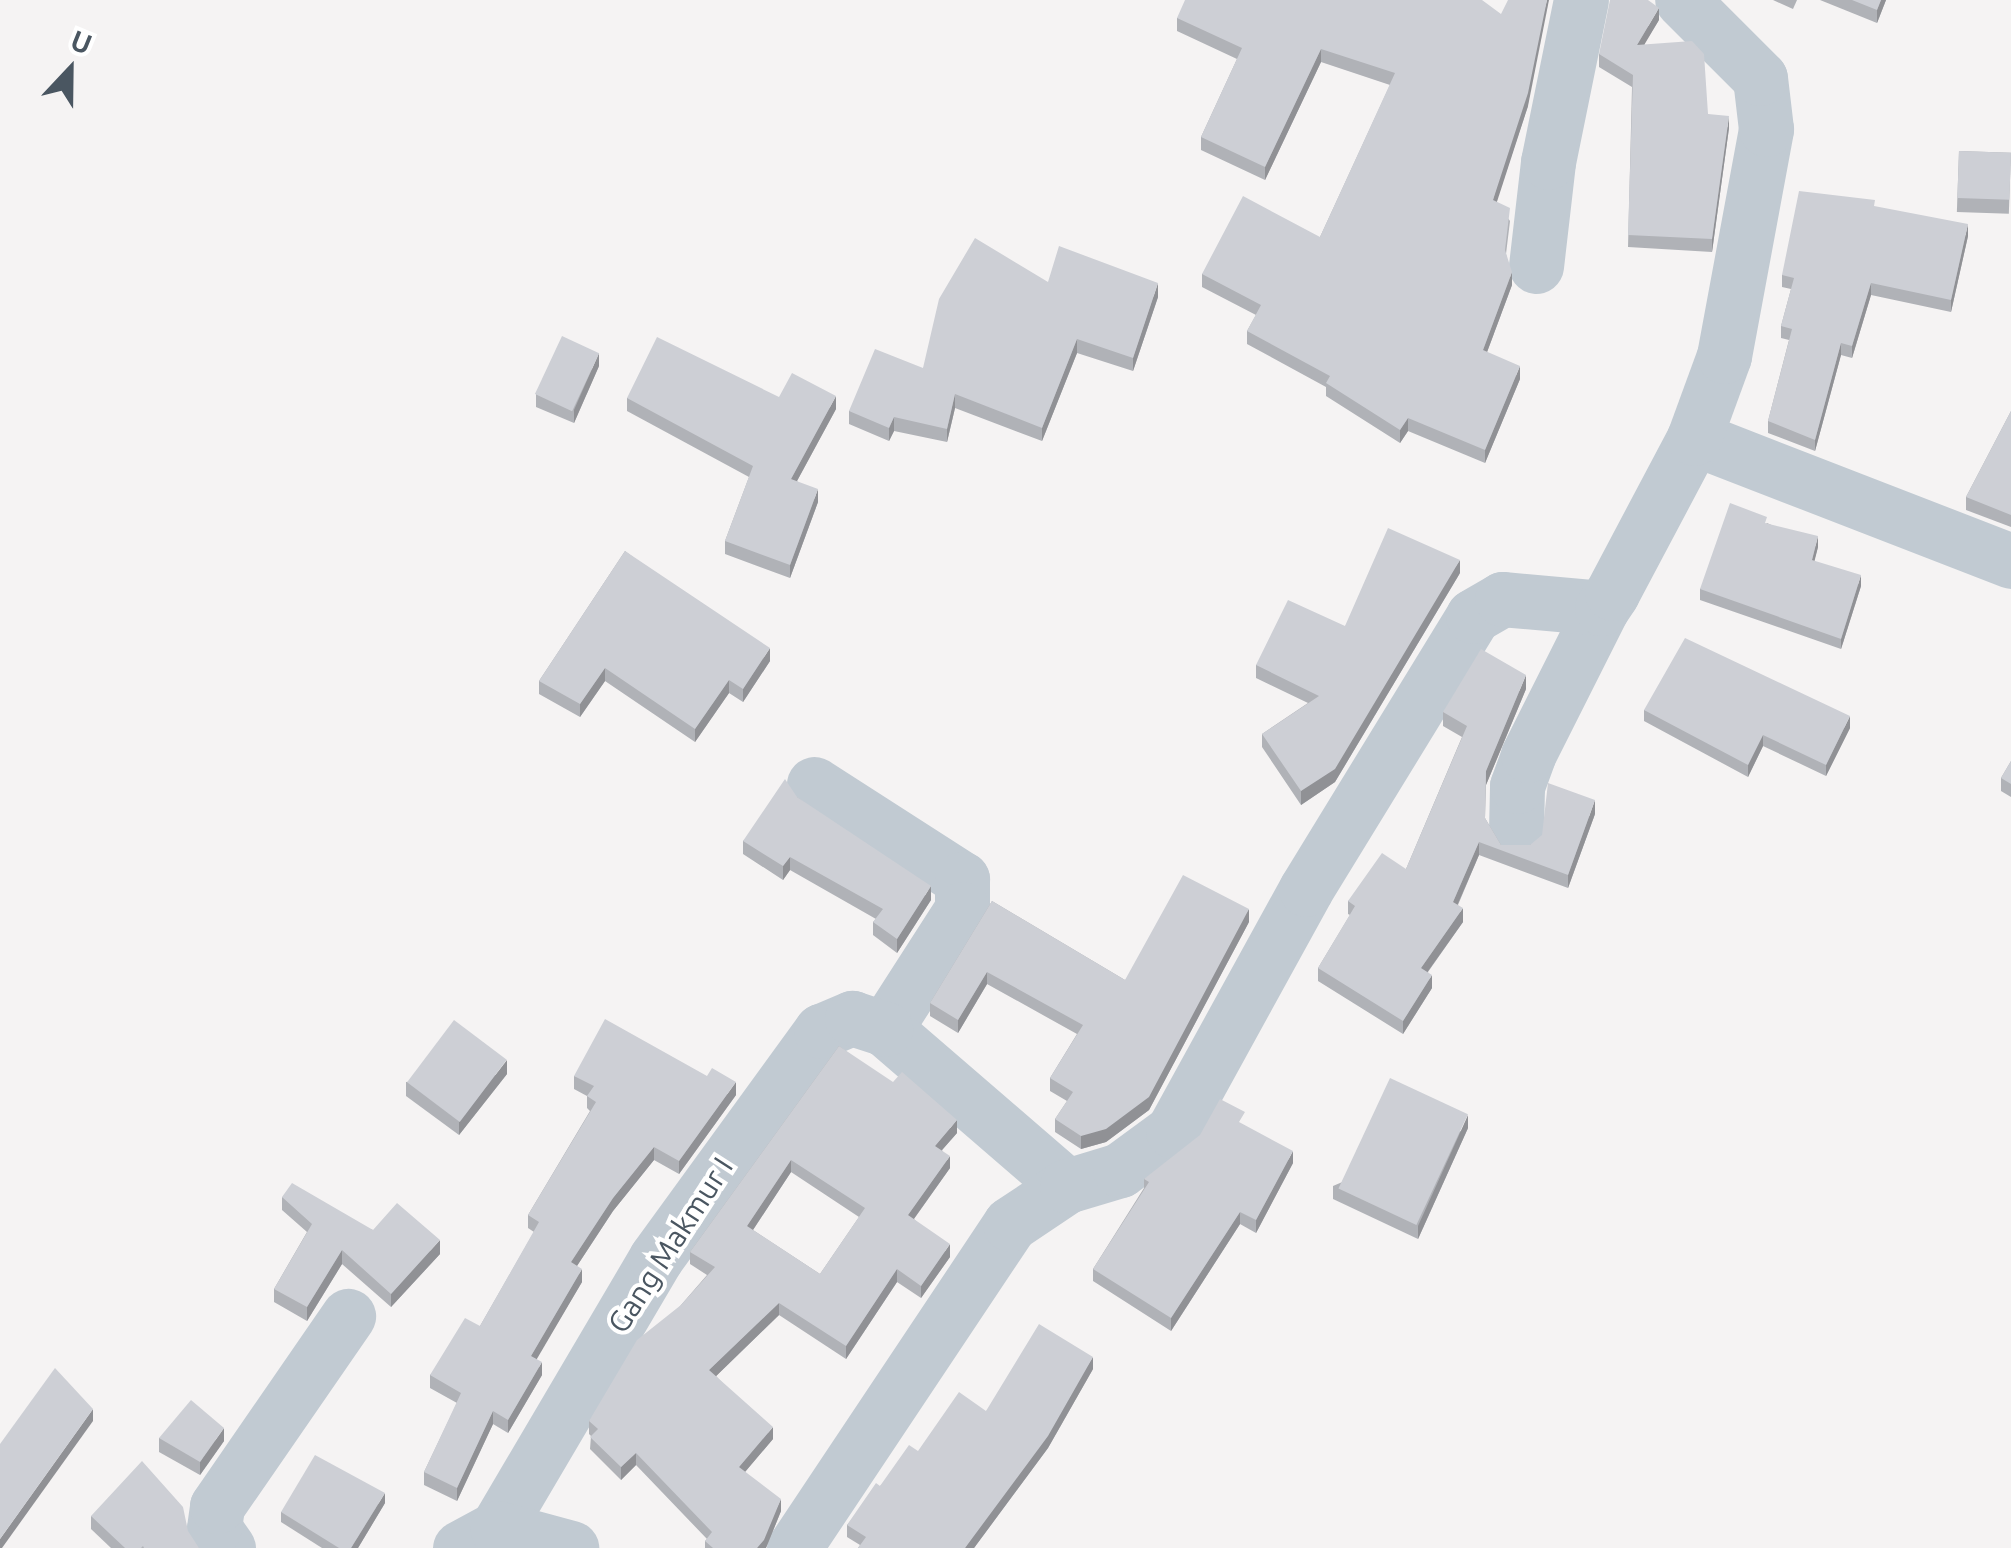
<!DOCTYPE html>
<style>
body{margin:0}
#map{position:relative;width:2011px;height:1548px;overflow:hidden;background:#f5f3f3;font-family:Ubuntu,sans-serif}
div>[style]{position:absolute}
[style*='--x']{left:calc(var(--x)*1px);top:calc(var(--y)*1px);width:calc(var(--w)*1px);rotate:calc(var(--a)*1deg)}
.minor>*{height:55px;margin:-27.5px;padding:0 27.5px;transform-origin:27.5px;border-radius:27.5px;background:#c1cad2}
.wall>*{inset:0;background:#b0b2b7;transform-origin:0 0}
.shaded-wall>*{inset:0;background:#909195}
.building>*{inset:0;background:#cdcfd5;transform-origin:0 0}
span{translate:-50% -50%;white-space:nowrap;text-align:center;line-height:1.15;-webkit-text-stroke:8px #fff;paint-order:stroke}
.street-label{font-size:30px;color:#4a5661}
.north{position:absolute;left:20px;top:20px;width:100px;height:100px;-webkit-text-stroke:8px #fff;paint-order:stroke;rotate:22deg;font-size:28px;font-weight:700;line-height:40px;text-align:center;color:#4a5661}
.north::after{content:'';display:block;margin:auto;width:35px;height:45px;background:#4a5661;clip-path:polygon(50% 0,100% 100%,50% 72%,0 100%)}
</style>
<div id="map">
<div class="minor">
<div style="--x:1536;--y:266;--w:105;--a:-83.4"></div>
<div style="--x:1548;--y:162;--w:165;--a:-78.5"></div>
<div style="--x:1694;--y:438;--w:340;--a:21.2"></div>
<div style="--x:814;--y:784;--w:176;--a:32.7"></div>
<div style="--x:962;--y:879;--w:30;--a:90"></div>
<div style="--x:962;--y:909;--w:143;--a:122.7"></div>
<div style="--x:885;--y:1029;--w:240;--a:40.8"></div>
<div style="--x:1516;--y:831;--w:45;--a:-88.7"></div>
<div style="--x:1517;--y:786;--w:33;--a:-70"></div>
<div style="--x:1528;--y:755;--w:165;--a:-63.3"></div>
<div style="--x:497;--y:1528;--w:313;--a:-59.5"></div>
<div style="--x:656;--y:1258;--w:281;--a:-54"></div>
<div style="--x:821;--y:1031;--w:34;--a:-23"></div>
<div style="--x:852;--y:1018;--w:35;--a:18"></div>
<div style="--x:228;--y:1548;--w:24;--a:-125"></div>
<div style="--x:214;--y:1528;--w:22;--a:-82"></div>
<div style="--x:217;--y:1506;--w:231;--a:-55.4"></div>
<div style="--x:460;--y:1548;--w:42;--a:-28.4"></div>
<div style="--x:497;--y:1528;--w:77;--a:15.1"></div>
<div style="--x:794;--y:1548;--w:389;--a:-56.3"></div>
<div style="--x:1010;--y:1224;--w:69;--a:-33.7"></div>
<div style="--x:1067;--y:1186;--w:55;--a:-16.8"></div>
<div style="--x:1120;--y:1170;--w:66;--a:-36.3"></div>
<div style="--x:1173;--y:1131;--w:276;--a:-61.2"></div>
<div style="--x:1306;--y:889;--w:320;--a:-58.5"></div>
<div style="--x:1473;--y:616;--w:34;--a:-30"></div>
<div style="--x:1502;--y:599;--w:100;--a:5.1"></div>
<div style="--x:1602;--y:608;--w:18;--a:-56"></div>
<div style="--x:1612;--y:593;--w:175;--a:-62.1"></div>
<div style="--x:1694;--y:438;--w:87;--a:-69.9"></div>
<div style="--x:1724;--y:356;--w:231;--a:-79.5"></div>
<div style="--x:1766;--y:129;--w:51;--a:-96.7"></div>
<div style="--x:1760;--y:78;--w:110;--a:-135"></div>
</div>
<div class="wall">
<div style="clip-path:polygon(1773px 0,1797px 0,1793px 9px)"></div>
<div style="clip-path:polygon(1820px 0,1886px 0,1877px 23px)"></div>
<div style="clip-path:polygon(1501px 14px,1528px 106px,1496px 202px,1510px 221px,1506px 254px,1512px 285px,1487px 352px,1520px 379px,1485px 463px,1408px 431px,1400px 443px,1326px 396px,1326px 387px,1247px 344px,1247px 331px,1256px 315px,1202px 287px,1202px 274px,1320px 237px,1390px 85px,1321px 62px,1265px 180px,1201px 150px,1201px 137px,1237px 59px,1177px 31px,1177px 18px)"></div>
<div style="clip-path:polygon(1659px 20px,1644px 44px,1708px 114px,1729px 128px,1712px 252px,1628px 247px,1632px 87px,1599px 67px,1599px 54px)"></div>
<div style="left:1959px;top:151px;width:52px;height:61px;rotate:2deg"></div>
<div style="clip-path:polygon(1875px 207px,1968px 236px,1951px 312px,1871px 295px,1852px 358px,1841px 355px,1815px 451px,1768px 433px,1768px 421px,1789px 340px,1781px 338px,1781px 326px,1791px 289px,1782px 287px,1782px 275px)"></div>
<div style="clip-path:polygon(1048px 282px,1158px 297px,1133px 371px,1077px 353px,1042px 441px,955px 408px,947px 442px,894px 431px,889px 441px,849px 424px,849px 411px,923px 368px)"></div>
<div style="clip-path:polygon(599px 366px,574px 423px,536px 407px,536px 394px)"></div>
<div style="clip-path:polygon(779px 397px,836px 409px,797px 481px,818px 502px,790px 578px,725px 554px,725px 541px,749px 477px,627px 411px,627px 398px)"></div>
<div style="clip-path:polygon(2011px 411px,2011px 527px,1966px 510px,1966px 497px)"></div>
<div style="clip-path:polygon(1767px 523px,1818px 547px,1814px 561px,1861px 586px,1841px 649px,1700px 600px,1700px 589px)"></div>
<div style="clip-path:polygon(625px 551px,770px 661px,743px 702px,729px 693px,695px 742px,605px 681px,580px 717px,539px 694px,539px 681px)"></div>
<div style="clip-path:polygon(1460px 573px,1335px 782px,1301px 805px,1262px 747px,1262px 734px,1308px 703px,1256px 678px,1256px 665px,1345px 626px)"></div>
<div style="clip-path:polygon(1526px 689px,1486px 785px,1485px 818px,1501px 845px,1530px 845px,1595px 814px,1568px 888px,1479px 855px,1458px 905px,1463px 922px,1428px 972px,1432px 988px,1403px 1034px,1318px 981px,1318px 968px,1350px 915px,1348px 914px,1348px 901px,1406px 869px,1462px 737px,1443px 726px,1443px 712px)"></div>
<div style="clip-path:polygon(1644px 710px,1850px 728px,1826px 776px,1763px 746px,1748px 777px,1644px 721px)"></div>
<div style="clip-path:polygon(2011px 761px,2011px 797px,2001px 791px,2001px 778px)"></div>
<div style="clip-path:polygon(797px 797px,931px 900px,897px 953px,873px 935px,873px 922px,876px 919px,790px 870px,783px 880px,743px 854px,743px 841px)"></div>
<div style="clip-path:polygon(992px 901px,1125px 980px,1249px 922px,1149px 1110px,1106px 1142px,1081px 1149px,1055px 1132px,1055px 1119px,1067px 1101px,1050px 1091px,1050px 1078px,1077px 1034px,987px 984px,958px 1033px,930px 1016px,930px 1003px)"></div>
<div style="clip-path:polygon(evenodd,839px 1046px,957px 1133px,942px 1150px,950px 1168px,914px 1219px,950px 1257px,921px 1298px,897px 1282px,846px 1359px,779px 1315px,716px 1376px,773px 1439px,745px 1472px,781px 1511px,766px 1548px,705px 1548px,705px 1541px,707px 1539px,636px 1465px,621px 1480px,590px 1449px,591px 1436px,589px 1434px,589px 1421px,681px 1305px,707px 1275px,690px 1264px,690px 1252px,839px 1046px,791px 1172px,859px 1217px,820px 1274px,753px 1230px,791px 1172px)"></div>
<div style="clip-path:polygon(507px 1074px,459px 1135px,406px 1096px,406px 1082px)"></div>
<div style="clip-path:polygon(574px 1076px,736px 1095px,679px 1174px,654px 1160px,613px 1211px,577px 1266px,582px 1282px,536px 1359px,542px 1375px,508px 1433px,493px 1424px,457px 1501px,424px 1485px,424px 1472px,457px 1403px,430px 1388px,430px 1375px,480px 1326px,534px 1232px,528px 1228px,528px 1215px,590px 1111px,587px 1108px,587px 1096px,574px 1089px)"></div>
<div style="clip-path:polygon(1244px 1125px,1293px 1163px,1256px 1233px,1240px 1224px,1171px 1331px,1093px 1281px,1093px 1269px,1144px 1188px,1144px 1179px)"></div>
<div style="clip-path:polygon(1468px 1128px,1418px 1239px,1333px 1199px,1333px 1186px)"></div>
<div style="clip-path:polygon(282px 1197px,373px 1230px,440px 1254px,391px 1307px,342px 1264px,307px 1321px,274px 1302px,274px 1289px,307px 1232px,282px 1210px)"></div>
<div style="clip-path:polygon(1093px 1369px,1048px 1448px,974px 1548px,858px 1548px,860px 1545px,847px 1537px,847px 1525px,880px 1486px,986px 1411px)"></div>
<div style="clip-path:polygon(159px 1438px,224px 1441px,200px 1475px,159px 1452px)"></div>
<div style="clip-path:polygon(385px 1503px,358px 1548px,322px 1548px,281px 1522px,281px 1512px)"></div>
<div style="clip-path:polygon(91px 1516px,199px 1548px,111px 1548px,91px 1529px)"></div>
</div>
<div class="shaded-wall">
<div style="clip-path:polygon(1547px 0,1549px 0,1528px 106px,1493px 214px,1493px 200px)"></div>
<div style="clip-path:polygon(1881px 0,1886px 0,1877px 23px,1877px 10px)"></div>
<div style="clip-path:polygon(1659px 8px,1659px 20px,1637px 57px,1637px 45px)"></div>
<div style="clip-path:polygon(1321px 49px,1321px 62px,1265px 180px,1265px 167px)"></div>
<div style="clip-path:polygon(1729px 116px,1729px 128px,1712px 252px,1712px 239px)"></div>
<div style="clip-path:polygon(1968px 224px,1968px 236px,1951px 312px,1951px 300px)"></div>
<div style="clip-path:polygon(1512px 272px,1512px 285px,1483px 363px,1483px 350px)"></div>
<div style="clip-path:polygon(1158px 283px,1158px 297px,1133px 371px,1133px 358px)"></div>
<div style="clip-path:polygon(1871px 283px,1871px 295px,1852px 358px,1852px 346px)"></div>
<div style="clip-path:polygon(1077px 339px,1077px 353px,1042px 441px,1042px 428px)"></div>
<div style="clip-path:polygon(1841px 343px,1841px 355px,1815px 451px,1815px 440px)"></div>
<div style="clip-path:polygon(599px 353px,599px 366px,574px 423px,574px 410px)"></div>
<div style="clip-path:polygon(1520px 366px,1520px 379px,1485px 463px,1485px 450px)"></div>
<div style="clip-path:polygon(955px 394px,955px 408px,947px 442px,947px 429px)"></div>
<div style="clip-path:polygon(836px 396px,836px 409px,791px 492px,791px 479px)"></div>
<div style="clip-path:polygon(894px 417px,894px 431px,889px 441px,889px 428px)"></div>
<div style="clip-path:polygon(1408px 418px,1408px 431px,1400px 443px,1400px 430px)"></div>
<div style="clip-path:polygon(818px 489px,818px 502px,790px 578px,790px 565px)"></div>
<div style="clip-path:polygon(1818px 536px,1818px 547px,1812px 571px,1812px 560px)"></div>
<div style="clip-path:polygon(1460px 560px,1460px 573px,1335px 782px,1301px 805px,1301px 791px)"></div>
<div style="clip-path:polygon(1861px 575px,1861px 586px,1841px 649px,1841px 639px)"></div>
<div style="clip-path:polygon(770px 648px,770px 661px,743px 702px,743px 689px)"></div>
<div style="clip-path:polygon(605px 668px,605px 681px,580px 717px,580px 704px)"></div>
<div style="clip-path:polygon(1526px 675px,1526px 689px,1486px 785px,1486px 771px)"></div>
<div style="clip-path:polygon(729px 680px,729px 693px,695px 742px,695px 729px)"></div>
<div style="clip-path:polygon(1850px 716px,1850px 728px,1826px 776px,1826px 765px)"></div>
<div style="clip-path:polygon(1763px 735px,1763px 746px,1748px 777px,1748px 765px)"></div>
<div style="clip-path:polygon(1595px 800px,1595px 814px,1568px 888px,1568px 875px)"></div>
<div style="clip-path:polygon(1479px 842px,1479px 855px,1453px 915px,1453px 902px)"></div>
<div style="clip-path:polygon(790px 857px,790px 870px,783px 880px,783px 866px)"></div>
<div style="clip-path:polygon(931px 886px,931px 900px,897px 953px,897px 939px)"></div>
<div style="clip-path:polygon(1463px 908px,1463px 922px,1421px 981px,1421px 968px)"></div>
<div style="clip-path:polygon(1249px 909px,1249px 922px,1149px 1110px,1106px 1142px,1081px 1149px,1081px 1136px)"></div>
<div style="clip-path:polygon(987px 972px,987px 984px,958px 1033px,958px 1020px)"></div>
<div style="clip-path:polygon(1432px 975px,1432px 988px,1403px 1034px,1403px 1021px)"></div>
<div style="clip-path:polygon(507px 1060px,507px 1074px,459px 1135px,459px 1122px)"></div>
<div style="clip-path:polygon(736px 1082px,736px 1095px,679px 1174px,679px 1161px)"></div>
<div style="clip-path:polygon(1468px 1115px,1468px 1128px,1418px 1239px,1418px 1226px)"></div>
<div style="clip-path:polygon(957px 1120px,957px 1133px,935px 1158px,935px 1146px)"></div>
<div style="clip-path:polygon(654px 1147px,654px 1160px,613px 1211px,571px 1275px,571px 1262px,613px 1198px)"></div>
<div style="clip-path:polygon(1293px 1151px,1293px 1163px,1256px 1233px,1256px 1220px)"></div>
<div style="clip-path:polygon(950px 1156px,950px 1168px,908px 1227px,908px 1215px)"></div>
<div style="clip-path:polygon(791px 1160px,791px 1172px,747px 1239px,747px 1226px)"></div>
<div style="clip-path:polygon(1240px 1212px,1240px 1224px,1171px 1331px,1171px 1318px)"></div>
<div style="clip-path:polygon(440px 1240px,440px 1254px,391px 1307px,391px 1294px)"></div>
<div style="clip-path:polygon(950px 1244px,950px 1257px,921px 1298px,921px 1286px)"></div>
<div style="clip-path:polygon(342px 1250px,342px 1264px,307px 1321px,307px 1307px)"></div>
<div style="clip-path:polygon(582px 1269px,582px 1282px,531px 1369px,531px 1356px)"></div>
<div style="clip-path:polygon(897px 1269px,897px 1282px,846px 1359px,846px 1346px)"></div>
<div style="clip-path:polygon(779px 1303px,779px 1315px,709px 1383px,709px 1370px)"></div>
<div style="clip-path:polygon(1093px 1357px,1093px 1369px,1048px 1448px,974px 1548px,965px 1548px)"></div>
<div style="clip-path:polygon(542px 1362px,542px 1375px,508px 1433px,508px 1420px)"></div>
<div style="clip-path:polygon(93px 1409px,93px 1421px,2px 1548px,0 1548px,0 1539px)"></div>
<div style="clip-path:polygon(493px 1411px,493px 1424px,457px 1501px,457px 1488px)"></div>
<div style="clip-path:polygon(773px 1427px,773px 1439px,739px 1479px,739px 1467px)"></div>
<div style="clip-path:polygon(224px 1428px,224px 1441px,200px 1475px,200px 1462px)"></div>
<div style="clip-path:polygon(636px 1453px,636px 1465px,621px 1480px,621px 1467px)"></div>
<div style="clip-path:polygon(385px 1493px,385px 1503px,358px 1548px,351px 1548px)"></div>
<div style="clip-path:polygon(781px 1499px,781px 1511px,766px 1548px,757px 1548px)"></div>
</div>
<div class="building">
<div style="clip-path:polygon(1185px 0,1482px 0,1501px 14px,1508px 0,1547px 0,1528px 93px,1493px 200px,1510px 208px,1505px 250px,1512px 272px,1483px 350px,1520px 366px,1485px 450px,1408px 418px,1400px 430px,1326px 383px,1330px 376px,1247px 331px,1261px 305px,1202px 274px,1243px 196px,1320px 237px,1395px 73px,1321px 49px,1265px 167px,1201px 137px,1242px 48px,1177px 18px)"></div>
<div style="clip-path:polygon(1610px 0,1648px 0,1659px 8px,1637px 45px,1692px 41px,1704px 54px,1708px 114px,1729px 116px,1712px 239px,1628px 235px,1633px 75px,1599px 54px)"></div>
<div style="clip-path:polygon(1852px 0,1881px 0,1877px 10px)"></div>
<div style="left:1959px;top:151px;width:52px;height:47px;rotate:2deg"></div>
<div style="clip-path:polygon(1799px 191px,1875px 200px,1874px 206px,1968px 224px,1951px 300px,1871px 283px,1852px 346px,1841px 343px,1815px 440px,1768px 421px,1792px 329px,1781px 326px,1794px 278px,1782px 275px)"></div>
<div style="clip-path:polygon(975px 238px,1048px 282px,1059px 246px,1158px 283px,1133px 358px,1077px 339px,1042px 428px,955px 394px,947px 429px,894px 417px,889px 428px,849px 411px,875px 349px,923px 368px,939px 299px)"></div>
<div style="left:562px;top:336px;width:41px;height:64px;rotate:25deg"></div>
<div style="clip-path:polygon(657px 337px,779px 397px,792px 373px,836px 396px,791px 479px,818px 489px,790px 565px,725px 541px,753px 466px,627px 398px)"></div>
<div style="clip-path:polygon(2011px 411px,2011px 515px,1966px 497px)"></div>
<div style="clip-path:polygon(1730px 503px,1767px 517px,1765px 523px,1818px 536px,1812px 560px,1861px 575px,1841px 639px,1700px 589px)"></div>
<div style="clip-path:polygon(1388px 528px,1460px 560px,1335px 769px,1301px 791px,1262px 734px,1319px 696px,1256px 665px,1288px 600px,1345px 626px)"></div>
<div style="clip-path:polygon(625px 551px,770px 648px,743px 689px,729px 680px,695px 729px,605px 668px,580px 704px,539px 681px)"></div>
<div style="clip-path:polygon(1685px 638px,1850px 716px,1826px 765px,1763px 735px,1748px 765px,1644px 710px)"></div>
<div style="clip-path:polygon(1481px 649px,1526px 675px,1486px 771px,1485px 818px,1501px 845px,1530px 845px,1542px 835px,1548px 783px,1595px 800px,1568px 875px,1479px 842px,1453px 902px,1463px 908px,1421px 968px,1432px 975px,1403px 1021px,1318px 968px,1355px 906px,1348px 901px,1382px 853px,1406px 869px,1467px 726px,1443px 712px)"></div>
<div style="clip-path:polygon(2011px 761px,2011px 784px,2001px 778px)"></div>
<div style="clip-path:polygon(785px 779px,797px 797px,931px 886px,897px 939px,873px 922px,883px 909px,790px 857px,783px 866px,743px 841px)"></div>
<div style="clip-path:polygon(1183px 875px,1249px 909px,1149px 1097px,1106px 1129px,1081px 1136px,1055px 1119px,1073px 1092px,1050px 1078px,1083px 1025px,987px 972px,958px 1020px,930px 1003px,992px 901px,1125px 980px)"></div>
<div style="clip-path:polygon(605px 1019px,707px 1076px,712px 1068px,736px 1082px,679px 1161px,654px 1147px,613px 1198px,571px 1262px,582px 1269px,531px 1356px,542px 1362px,508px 1420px,493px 1411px,457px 1488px,424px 1472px,461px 1393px,430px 1375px,465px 1318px,480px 1326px,539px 1222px,528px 1215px,596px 1102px,587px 1096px,594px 1086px,574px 1076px)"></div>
<div style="left:454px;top:1020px;width:66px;height:78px;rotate:37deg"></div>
<div style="clip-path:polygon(evenodd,839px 1046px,893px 1082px,902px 1072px,957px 1120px,935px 1146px,950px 1156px,908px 1215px,950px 1244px,921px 1286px,897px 1269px,846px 1346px,779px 1303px,709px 1370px,773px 1427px,739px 1467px,781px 1499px,764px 1540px,757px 1548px,713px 1548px,705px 1541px,712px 1532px,636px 1453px,621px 1467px,590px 1437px,598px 1429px,589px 1421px,637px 1340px,681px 1305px,715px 1267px,690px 1252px,839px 1046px,791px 1160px,865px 1208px,820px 1274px,747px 1226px,791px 1160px)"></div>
<div style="left:1390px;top:1078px;width:86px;height:122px;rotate:25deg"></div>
<div style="clip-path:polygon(1220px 1099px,1245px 1112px,1239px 1122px,1293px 1151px,1256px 1220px,1240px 1212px,1171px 1318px,1093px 1269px,1149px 1182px,1144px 1179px,1200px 1135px)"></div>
<div style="clip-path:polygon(292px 1183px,373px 1230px,397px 1203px,440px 1240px,391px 1294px,342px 1250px,307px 1307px,274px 1289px,312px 1224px,282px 1197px)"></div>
<div style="clip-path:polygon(1039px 1324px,1093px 1357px,1048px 1436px,965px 1548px,858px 1548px,866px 1537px,847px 1525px,876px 1483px,880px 1486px,909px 1445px,918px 1451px,959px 1392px,986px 1411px)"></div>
<div style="clip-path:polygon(55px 1368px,93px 1409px,0 1539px,0 1444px)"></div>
<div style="clip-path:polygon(191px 1400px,224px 1428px,200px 1462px,159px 1438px)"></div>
<div style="clip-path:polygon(315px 1455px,385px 1493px,351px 1548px,339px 1548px,281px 1512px)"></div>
<div style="clip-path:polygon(142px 1461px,183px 1507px,188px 1531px,199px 1548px,144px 1548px,143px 1546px,141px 1548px,125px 1548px,91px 1516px)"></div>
</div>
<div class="street-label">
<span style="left:670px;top:1245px;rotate:-57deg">Gang Makmur I</span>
</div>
<div class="north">U</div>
</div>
